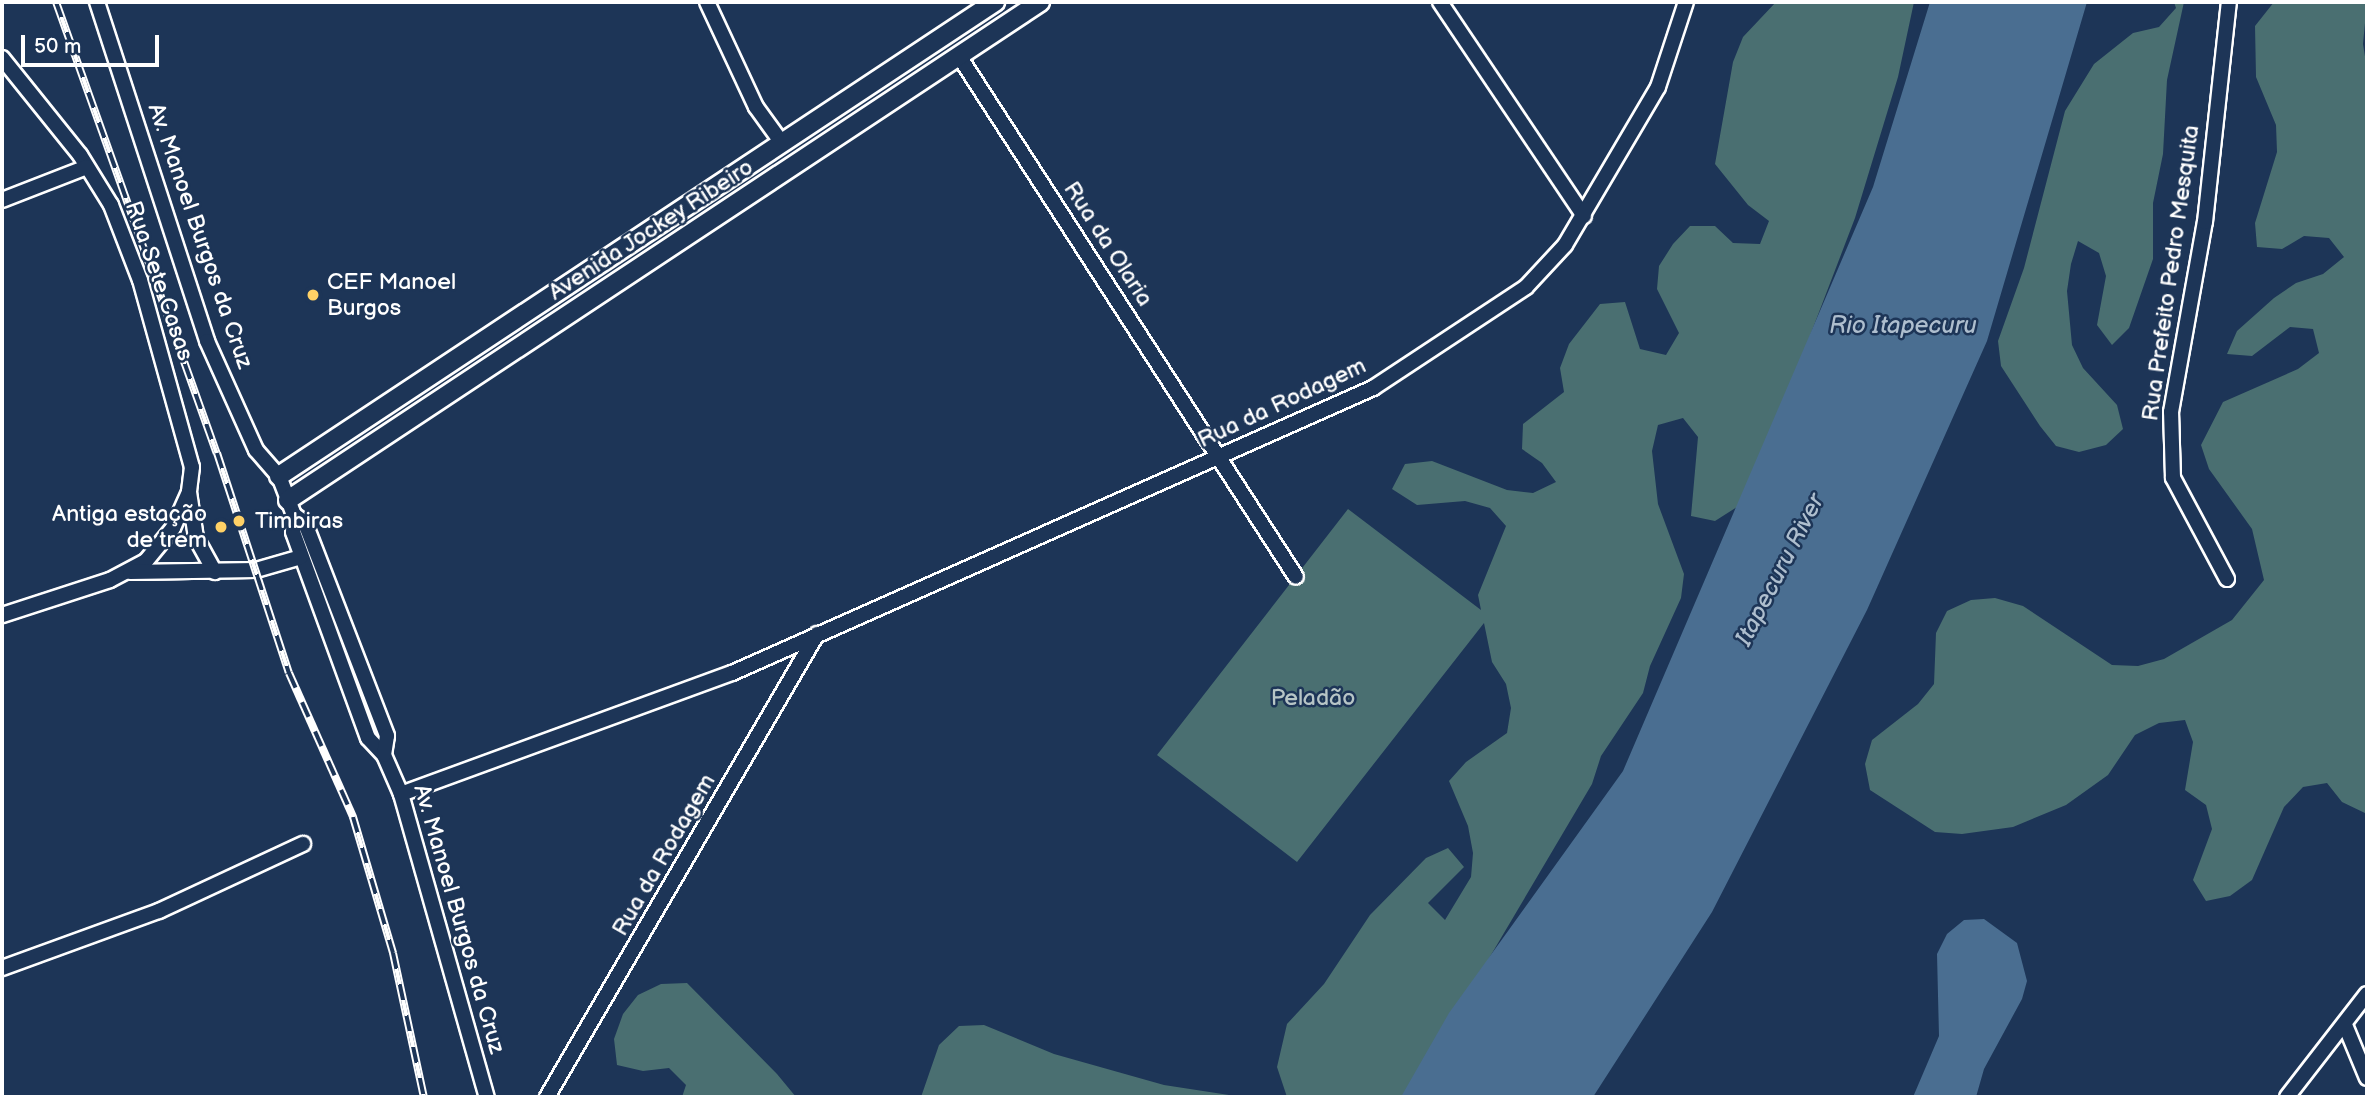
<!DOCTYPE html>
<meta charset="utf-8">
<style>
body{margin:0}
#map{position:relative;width:2369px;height:1099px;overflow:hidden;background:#1d3557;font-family:"Balsamiq Sans",sans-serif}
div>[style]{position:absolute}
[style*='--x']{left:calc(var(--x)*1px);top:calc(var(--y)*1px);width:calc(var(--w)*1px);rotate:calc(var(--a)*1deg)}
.green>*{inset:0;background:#4a6f71}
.water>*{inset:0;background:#4a6e91}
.roads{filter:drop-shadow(2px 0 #fff) drop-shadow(-2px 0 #fff) drop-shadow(0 2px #fff) drop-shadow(0 -2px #fff)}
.minor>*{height:14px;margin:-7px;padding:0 7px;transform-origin:7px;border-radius:7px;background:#1d3557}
.tertiary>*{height:18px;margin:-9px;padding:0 9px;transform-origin:9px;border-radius:9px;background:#1d3557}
.rail>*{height:8px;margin-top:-4px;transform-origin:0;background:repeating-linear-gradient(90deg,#1d3557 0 16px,#fff 0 32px);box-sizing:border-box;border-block:2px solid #fff}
.dots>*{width:19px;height:19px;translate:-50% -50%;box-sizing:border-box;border:4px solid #1d3557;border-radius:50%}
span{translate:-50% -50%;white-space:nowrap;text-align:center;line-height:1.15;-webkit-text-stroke:5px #1d3557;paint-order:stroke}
.street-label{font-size:23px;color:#fff}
.poi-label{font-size:23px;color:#fff}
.left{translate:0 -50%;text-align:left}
.right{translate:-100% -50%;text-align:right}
.park-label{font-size:23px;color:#b7c5c6}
.water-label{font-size:24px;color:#aebece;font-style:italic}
.frame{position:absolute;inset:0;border:4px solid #fff;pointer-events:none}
.scale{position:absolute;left:21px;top:35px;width:138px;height:32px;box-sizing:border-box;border:4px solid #fff;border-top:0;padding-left:9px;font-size:21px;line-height:24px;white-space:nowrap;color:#fff;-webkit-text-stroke:5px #1d3557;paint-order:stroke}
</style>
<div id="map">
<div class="green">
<div style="clip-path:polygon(1776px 2px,1914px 2px,1898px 77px,1855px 218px,1790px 388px,1737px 507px,1715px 521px,1691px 516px,1698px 437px,1683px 418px,1658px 425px,1652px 451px,1658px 504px,1684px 574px,1681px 598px,1650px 666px,1643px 693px,1601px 756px,1592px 784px,1407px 1097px,1287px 1097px,1277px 1067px,1287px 1024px,1324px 984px,1370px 915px,1426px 858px,1448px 848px,1464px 867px,1428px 903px,1445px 920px,1471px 877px,1473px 853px,1468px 826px,1449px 781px,1466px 762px,1507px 733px,1511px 708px,1506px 684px,1492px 662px,1484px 623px,1297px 862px,1157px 755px,1348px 509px,1481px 610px,1478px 595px,1506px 526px,1490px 508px,1465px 501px,1417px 505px,1392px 489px,1405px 464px,1432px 461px,1507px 490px,1533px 493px,1556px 482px,1542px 463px,1522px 449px,1523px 424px,1564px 392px,1560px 368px,1569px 344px,1600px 304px,1625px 302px,1640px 349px,1666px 355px,1679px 333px,1657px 289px,1659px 266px,1673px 244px,1690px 226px,1715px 226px,1733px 243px,1760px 244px,1769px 221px,1748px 205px,1715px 164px,1733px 62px,1743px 37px)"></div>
<div style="clip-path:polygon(2174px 2px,2184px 2px,2167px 80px,2163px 154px,2153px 203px,2153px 259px,2129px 328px,2112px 345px,2097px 325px,2106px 276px,2099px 253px,2078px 241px,2071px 264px,2067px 291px,2072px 345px,2083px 368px,2117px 405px,2123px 429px,2106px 445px,2079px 452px,2056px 446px,2040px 426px,2001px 366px,1998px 341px,2024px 268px,2065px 111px,2094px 64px,2133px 33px,2159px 27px,2176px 8px)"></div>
<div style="clip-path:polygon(2274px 2px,2367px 2px,2363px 44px,2367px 69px,2367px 814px,2342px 802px,2327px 783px,2303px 787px,2284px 807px,2252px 880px,2230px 896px,2206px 901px,2193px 880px,2212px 829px,2206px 805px,2185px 790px,2193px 742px,2185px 720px,2159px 723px,2135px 735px,2108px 775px,2066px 805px,2013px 827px,1962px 834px,1935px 832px,1870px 790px,1865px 764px,1872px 740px,1918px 704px,1934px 684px,1936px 633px,1947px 611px,1971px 600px,1995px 598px,2023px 606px,2112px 665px,2138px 666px,2164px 659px,2232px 620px,2264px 580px,2252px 529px,2209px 469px,2201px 445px,2223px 402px,2298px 369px,2319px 353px,2313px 329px,2290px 327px,2252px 356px,2227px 354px,2237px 331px,2274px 298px,2296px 283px,2323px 274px,2344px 257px,2329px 238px,2304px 236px,2282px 249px,2257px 247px,2255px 223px,2277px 152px,2276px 125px,2256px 77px,2255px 26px)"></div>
<div style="clip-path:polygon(687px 983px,777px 1074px,796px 1097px,682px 1097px,686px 1085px,669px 1068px,643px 1071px,617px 1065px,614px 1039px,623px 1014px,638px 995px,661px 984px)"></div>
<div style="clip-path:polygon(984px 1025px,1054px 1054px,1164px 1085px,1242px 1097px,921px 1097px,939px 1045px,959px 1026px)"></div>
</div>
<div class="water">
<div style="clip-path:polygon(1930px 2px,2087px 2px,1987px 341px,1867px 610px,1712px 912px,1593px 1097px,1401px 1097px,1449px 1013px,1623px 771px,1873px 187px)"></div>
<div style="clip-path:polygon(1984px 919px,2017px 943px,2027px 981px,2022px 999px,1984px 1069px,1976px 1097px,1913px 1097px,1939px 1036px,1937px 954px,1947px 934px,1964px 920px)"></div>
</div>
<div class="roads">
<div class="minor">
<div style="--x:97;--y:2;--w:356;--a:72"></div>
<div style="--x:207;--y:341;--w:120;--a:65.8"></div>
<div style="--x:256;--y:450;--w:35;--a:49"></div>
<div style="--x:279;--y:476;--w:42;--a:69"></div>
<div style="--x:294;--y:515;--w:17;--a:93"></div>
<div style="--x:293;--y:532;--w:219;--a:70"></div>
<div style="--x:368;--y:738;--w:23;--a:47"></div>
<div style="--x:384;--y:755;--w:43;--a:66.4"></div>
<div style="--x:401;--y:794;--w:315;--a:74.2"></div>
<div style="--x:707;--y:2;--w:116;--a:65"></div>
<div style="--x:756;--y:107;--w:44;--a:54.2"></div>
<div style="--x:1440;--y:2;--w:258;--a:56.1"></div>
<div style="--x:959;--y:56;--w:620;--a:57.1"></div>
<div style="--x:2;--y:58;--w:124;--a:51.2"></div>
<div style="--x:80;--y:155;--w:59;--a:58.2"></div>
<div style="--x:111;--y:205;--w:80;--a:68.9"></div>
<div style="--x:140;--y:280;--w:194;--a:74.5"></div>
<div style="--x:192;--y:467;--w:25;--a:97"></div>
<div style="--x:189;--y:492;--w:39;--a:114"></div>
<div style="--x:173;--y:528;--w:43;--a:129.3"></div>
<div style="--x:146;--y:561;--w:41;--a:152.2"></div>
<div style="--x:110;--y:580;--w:114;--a:162"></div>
<div style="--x:2;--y:200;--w:91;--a:-21.2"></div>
<div style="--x:189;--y:492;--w:47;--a:81.3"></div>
<div style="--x:196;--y:538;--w:39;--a:61"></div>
<div style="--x:294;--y:515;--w:14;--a:36"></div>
<div style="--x:305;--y:523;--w:228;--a:68.9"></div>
<div style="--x:387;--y:736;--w:19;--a:99"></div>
<div style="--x:130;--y:572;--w:126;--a:-0.9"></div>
<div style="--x:256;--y:570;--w:47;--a:-16.1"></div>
<div style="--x:2227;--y:579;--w:115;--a:-118.1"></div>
<div style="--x:2173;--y:478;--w:66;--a:-91.7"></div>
<div style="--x:2171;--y:412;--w:193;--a:-79.9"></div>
<div style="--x:2205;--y:222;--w:221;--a:-83.8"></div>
<div style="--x:401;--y:794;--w:352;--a:-20.1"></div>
<div style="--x:732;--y:673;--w:702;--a:-23.97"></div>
<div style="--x:1373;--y:388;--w:183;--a:-33.4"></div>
<div style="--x:1526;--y:287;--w:57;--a:-47.1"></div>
<div style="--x:1565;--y:245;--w:183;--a:-59.5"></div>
<div style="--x:1658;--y:87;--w:89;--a:-71.8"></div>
<div style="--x:2;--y:968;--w:167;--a:-20"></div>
<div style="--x:159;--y:911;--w:159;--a:-25"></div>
<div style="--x:2345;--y:1025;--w:57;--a:67.5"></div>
<div style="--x:547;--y:1097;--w:536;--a:-59.75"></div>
<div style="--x:2287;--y:1097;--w:130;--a:-52.2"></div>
</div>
<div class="tertiary">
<div style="--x:279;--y:476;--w:859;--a:-33.51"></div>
<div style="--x:288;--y:500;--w:902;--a:-33.51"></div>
</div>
</div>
<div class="rail">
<div style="--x:56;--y:2;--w:479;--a:70.4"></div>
<div style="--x:217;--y:453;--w:231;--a:71.9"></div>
<div style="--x:289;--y:673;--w:158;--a:66"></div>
<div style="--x:353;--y:817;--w:142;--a:73.6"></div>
<div style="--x:393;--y:953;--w:147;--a:77.9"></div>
</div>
<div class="dots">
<div style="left:313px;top:295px;background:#ffd166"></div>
<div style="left:239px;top:521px;background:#ffd166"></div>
<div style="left:221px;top:527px;background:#ffd166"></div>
</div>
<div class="street-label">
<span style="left:651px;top:230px;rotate:-33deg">Avenida Jockey Ribeiro</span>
<span style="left:200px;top:236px;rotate:71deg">Av. Manoel Burgos da Cruz</span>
<span style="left:1108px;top:244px;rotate:57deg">Rua da Olaria</span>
<span style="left:2171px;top:273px;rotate:-82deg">Rua Prefeito Pedro Mesquita</span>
<span style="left:159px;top:281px;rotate:71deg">Rua Sete Casas</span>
<span style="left:1282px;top:403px;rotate:-25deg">Rua da Rodagem</span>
<span style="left:664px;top:855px;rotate:-60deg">Rua da Rodagem</span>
<span style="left:459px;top:919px;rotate:74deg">Av. Manoel Burgos da Cruz</span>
</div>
<div class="poi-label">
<span class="left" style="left:327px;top:295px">CEF Manoel<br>Burgos</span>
<span class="right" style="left:207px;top:527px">Antiga estação<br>de trem</span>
<span class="left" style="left:255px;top:521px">Timbiras</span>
</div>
<div class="park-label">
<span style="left:1313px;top:698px">Peladão</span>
</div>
<div class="water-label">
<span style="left:1903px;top:326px">Rio Itapecuru</span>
<span style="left:1780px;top:570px;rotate:-63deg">Itapecuru River</span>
</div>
<div class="frame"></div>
<div class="scale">50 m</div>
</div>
